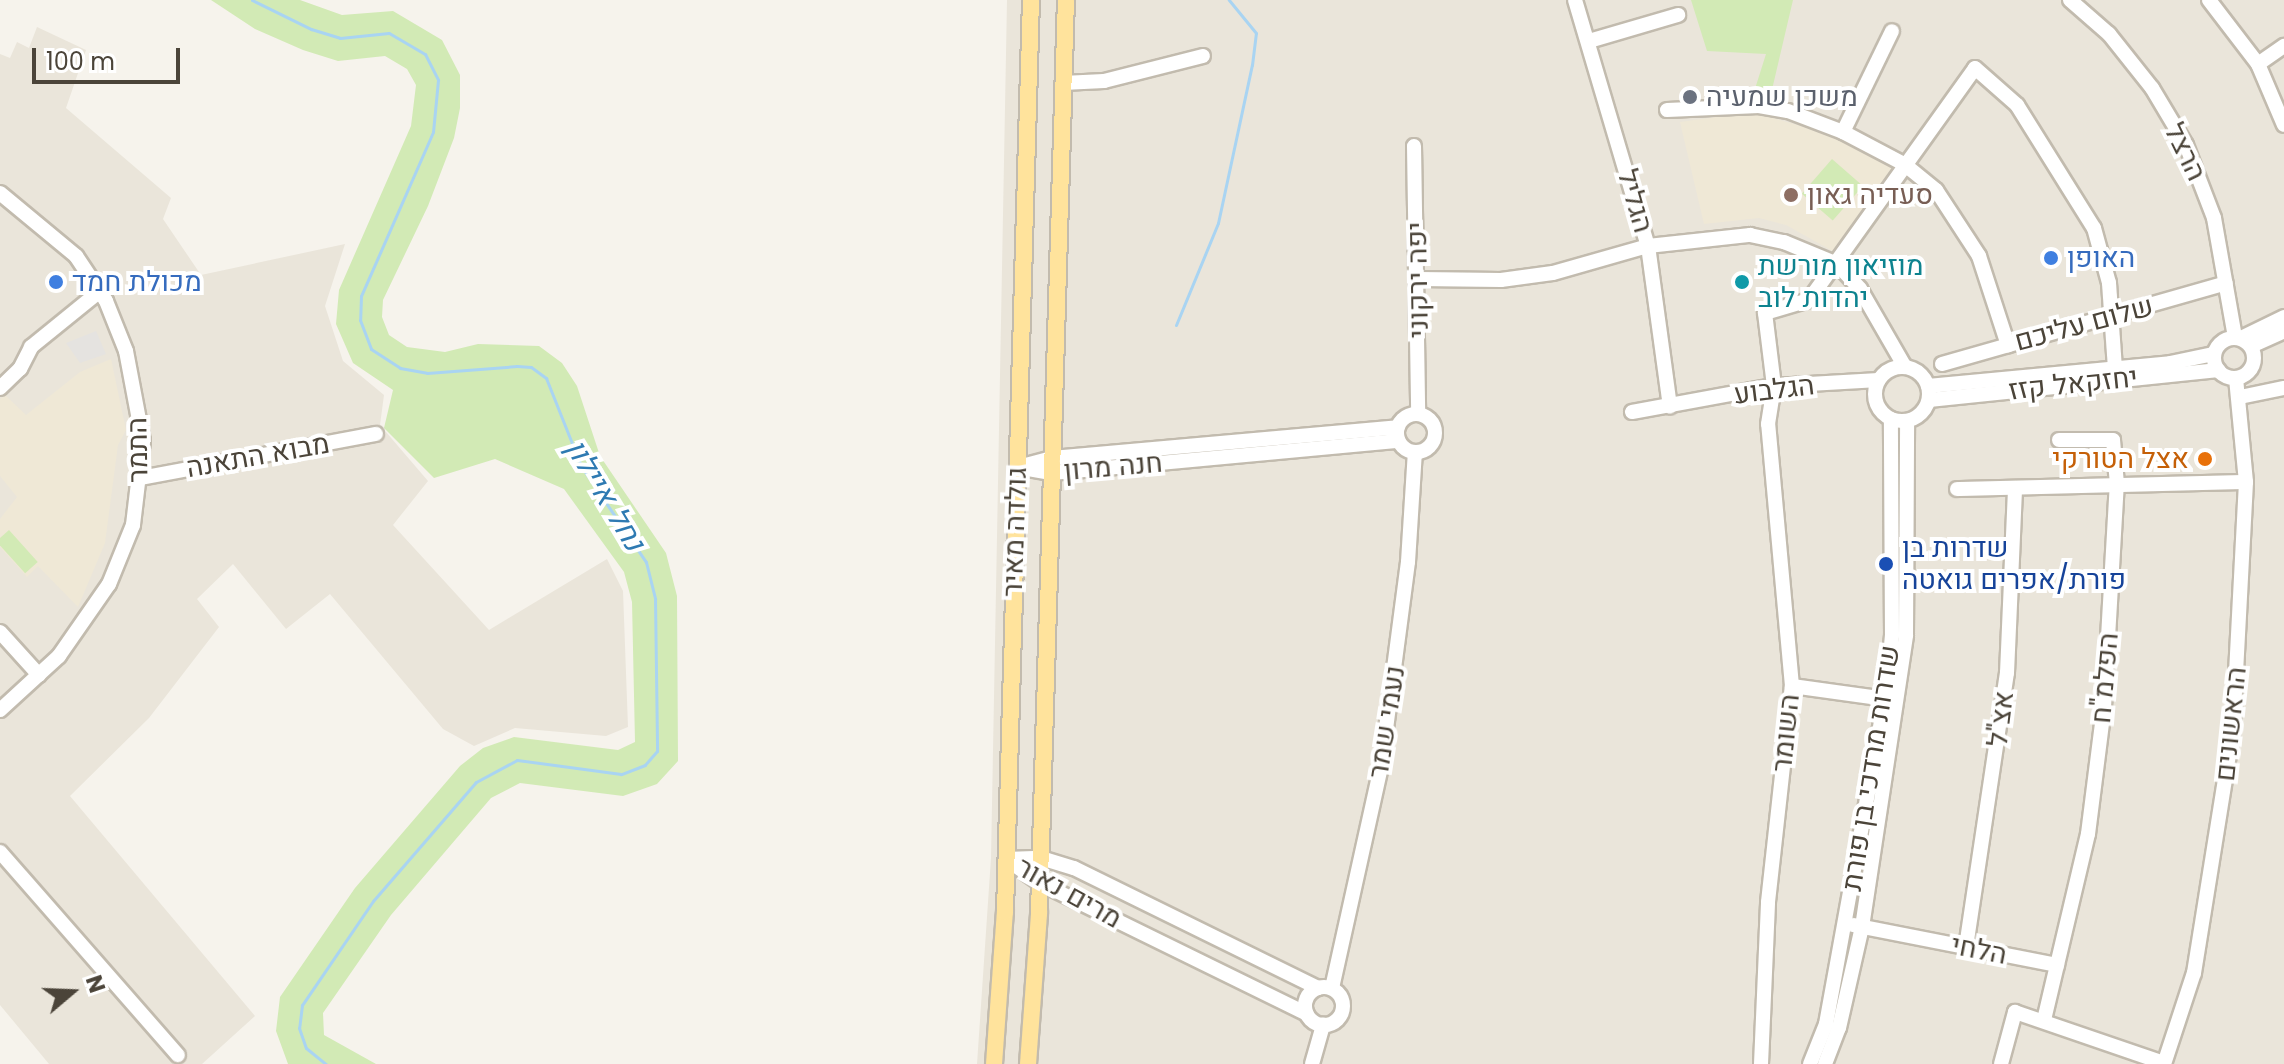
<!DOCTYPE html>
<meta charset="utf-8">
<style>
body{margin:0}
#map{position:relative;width:2284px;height:1064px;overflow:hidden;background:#f6f3ec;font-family:Poppins,Heebo,sans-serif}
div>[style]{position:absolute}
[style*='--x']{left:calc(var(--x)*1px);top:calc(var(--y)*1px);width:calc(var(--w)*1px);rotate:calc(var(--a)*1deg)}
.residential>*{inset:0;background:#eae5da}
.education>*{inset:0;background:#efe8d6}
.green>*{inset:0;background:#d2eab5;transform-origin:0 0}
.parking>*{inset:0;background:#e5e3e0}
.stream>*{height:3px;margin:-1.5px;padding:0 1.5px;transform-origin:1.5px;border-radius:1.5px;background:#a9d4f2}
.roads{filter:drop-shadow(2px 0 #c2bbae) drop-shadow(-2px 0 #c2bbae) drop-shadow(0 2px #c2bbae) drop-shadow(0 -2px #c2bbae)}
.minor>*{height:14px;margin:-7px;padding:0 7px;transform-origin:7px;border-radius:7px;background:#fff}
.minor>.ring{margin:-7px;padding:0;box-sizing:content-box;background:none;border:14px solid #fff;border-radius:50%}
.major>*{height:16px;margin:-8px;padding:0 8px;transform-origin:8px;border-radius:8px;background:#ffe39c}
.dots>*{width:22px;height:22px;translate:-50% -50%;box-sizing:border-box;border:4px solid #fff;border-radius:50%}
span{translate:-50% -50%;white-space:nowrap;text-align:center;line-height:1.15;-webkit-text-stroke:8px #fff;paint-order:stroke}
.worship-label{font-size:28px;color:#5b616d}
.left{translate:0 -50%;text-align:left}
.street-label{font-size:28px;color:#4b4439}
.education-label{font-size:28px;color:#785e54}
.shop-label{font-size:28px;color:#366cbe}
.culture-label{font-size:28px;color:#0d838f}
.food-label{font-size:28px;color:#c56008}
.right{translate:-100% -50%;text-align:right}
.transit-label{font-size:28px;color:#164399}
.water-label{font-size:30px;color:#2e7ab2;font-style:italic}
.north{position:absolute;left:32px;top:952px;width:80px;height:80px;-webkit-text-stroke:6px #fff;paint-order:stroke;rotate:71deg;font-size:22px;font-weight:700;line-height:32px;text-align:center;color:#4b4439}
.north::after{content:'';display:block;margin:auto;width:28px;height:36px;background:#4b4439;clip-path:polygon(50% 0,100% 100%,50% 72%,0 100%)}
.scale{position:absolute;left:32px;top:48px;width:148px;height:36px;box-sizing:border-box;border:4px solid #4b4439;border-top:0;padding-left:10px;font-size:24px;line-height:28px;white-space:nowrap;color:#4b4439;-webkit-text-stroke:6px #fff;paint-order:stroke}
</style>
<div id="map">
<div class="residential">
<div style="clip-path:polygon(1007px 0,2284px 0,2284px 1064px,977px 1064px,991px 858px)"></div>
<div style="clip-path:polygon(37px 27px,86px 50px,66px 108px,171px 198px,163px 219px,201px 275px,345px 244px,325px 306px,343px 361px,384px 395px,380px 425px,428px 481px,393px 525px,489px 630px,607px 559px,623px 591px,628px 727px,606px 736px,515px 728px,474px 746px,443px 729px,330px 594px,286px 629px,233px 564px,197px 599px,219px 627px,149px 718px,70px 796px,255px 1016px,202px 1064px,49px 1064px,0 1005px,0 54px,10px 58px,17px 42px,29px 48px)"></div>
</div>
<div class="education">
<div style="clip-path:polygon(1752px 112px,1839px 137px,1904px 172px,1838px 254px,1786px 225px,1759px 218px,1704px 224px,1680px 122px)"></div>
<div style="clip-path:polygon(111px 359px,126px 430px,118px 445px,105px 543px,78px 607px,38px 566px,27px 577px,0 547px,0 519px,17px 497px,0 476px,0 399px,5px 395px,26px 415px,80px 372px)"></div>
</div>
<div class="green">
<div style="clip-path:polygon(211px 0,300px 0,342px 15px,393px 11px,442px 40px,460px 75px,460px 108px,454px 138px,428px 206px,383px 300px,382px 317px,389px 335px,407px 347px,445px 352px,478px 344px,539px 346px,562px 363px,577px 386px,600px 456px,666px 553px,677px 596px,678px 761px,657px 784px,623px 796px,520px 783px,491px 798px,391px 915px,323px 1013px,324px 1035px,376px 1064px,288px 1064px,276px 1031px,280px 997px,355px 888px,460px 766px,483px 748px,514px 737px,618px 750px,635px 742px,632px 602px,624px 572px,564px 489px,495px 459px,434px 478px,384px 428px,393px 390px,353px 363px,336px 324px,339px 290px,411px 126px,416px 85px,407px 69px,385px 56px,338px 61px,303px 50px,255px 29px)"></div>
<div style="clip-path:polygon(1691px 0,1793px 0,1771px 94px,1754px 92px,1766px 54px,1707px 51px)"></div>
<div style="left:1832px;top:159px;width:41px;height:46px;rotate:41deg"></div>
<div style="left:9px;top:530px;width:43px;height:17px;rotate:48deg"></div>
</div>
<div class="parking">
<div style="clip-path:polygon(96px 331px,106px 354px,80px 363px,66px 343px)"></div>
</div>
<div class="stream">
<div style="--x:252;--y:0;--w:66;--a:26.2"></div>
<div style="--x:311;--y:29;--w:30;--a:17"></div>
<div style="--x:340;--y:38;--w:49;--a:-5.8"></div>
<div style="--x:389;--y:33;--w:42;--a:30.3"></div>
<div style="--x:425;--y:54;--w:29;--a:63"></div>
<div style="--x:438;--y:80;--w:52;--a:95.5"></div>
<div style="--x:433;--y:132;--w:179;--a:113.7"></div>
<div style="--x:361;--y:296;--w:24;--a:92"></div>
<div style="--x:360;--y:320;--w:31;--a:69"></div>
<div style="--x:371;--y:349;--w:35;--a:33"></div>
<div style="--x:400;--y:368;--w:27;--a:10"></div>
<div style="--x:427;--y:373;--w:90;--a:-4.4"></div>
<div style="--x:517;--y:366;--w:14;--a:4"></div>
<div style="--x:531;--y:367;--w:19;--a:36"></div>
<div style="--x:546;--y:378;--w:95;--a:68.3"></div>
<div style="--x:581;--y:466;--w:116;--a:55.9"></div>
<div style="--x:646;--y:562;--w:38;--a:76"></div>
<div style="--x:655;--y:599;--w:152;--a:89.2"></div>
<div style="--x:657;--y:751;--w:18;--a:131"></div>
<div style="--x:645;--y:765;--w:26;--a:159"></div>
<div style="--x:621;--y:774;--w:105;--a:-172.3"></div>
<div style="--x:517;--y:760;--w:47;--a:151.8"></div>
<div style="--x:476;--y:782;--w:157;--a:130.9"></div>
<div style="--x:373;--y:901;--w:126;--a:124.3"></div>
<div style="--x:302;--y:1005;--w:23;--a:97"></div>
<div style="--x:299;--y:1028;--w:21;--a:71"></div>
<div style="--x:306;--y:1048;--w:26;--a:39"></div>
<div style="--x:1176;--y:325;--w:110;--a:-67.6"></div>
<div style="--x:1218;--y:223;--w:162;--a:-77.9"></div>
<div style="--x:1252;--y:65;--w:32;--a:-83"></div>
<div style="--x:1256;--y:33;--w:43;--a:-129.3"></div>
</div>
<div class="roads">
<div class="minor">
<div style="--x:1575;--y:0;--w:257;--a:73.5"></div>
<div style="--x:1648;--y:246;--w:162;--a:82.2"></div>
<div style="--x:2070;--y:0;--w:52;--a:41.1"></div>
<div style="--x:2109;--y:34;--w:69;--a:51.5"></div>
<div style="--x:2152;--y:88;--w:66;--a:59.2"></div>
<div style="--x:2186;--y:145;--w:78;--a:69"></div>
<div style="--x:2214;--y:218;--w:121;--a:80"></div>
<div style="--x:2209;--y:0;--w:81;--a:52.6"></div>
<div style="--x:2258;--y:64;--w:66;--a:66.9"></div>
<div style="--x:1589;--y:41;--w:93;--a:-16.3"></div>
<div style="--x:2258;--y:64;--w:32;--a:-35"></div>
<div style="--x:1063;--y:83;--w:41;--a:-2.8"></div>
<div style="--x:1104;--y:81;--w:102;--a:-14.2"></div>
<div style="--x:1667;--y:110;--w:92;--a:-2.5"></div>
<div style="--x:1759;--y:106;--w:29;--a:10"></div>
<div style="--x:1788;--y:111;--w:59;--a:20.9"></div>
<div style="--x:1843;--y:132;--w:69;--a:27.7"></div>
<div style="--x:1904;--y:164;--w:41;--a:39.1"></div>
<div style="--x:1936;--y:190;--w:79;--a:56.9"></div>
<div style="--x:1979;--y:256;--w:94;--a:72"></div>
<div style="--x:1843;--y:132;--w:112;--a:-64.1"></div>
<div style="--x:1414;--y:146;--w:268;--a:89.1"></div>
<div style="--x:0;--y:193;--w:99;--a:39.7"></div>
<div style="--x:76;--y:256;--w:54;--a:56.3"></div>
<div style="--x:106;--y:301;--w:54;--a:68.2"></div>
<div style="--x:126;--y:351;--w:92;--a:79.3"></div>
<div style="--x:143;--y:441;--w:85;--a:96.8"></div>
<div style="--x:133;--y:525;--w:64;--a:112.1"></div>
<div style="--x:109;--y:584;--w:88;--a:124.8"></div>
<div style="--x:59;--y:656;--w:80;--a:137.5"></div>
<div style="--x:1419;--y:279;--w:82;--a:0.7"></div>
<div style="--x:1501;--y:280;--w:52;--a:-7.7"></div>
<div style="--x:1553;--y:273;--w:99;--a:-15.9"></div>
<div style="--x:1648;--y:246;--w:103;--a:-6.2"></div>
<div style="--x:1750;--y:235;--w:35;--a:12"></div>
<div style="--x:1784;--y:242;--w:57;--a:22.5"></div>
<div style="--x:1837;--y:264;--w:34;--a:47"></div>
<div style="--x:1860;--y:289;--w:90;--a:60"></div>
<div class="ring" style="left:2214px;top:338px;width:26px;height:26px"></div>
<div style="--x:2241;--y:338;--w:48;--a:-26"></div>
<div style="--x:2251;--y:346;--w:36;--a:-24"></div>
<div style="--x:1942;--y:364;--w:295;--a:-15.9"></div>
<div class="ring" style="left:1875px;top:367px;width:40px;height:40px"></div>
<div style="--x:1928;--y:386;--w:243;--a:-5.4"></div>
<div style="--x:2170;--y:363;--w:45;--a:-11.6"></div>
<div style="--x:0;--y:388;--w:28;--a:-44"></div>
<div style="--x:20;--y:369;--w:25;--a:-63"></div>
<div style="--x:31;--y:347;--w:89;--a:-39.1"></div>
<div style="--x:2240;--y:397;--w:45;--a:-11.6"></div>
<div style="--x:1929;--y:400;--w:291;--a:-5.9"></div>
<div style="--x:1632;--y:412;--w:144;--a:-10.4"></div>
<div style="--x:1774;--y:386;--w:105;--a:-3.3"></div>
<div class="ring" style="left:1397px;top:414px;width:24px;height:24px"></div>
<div style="--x:1022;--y:466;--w:31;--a:-15"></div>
<div style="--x:1052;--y:458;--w:347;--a:-5.1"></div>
<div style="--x:1017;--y:467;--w:36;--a:10"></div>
<div style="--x:1052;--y:473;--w:348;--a:-5.3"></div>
<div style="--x:140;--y:478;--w:240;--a:-10.6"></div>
<div style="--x:1957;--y:489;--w:289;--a:-1.4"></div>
<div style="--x:0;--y:632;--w:58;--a:47.8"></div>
<div style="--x:1792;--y:686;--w:95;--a:7.9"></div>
<div style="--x:0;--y:852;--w:270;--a:48.8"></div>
<div style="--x:1006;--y:859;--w:35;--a:-2"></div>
<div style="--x:1041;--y:858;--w:34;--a:17"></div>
<div style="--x:1074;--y:868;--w:272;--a:26.2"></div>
<div style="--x:1006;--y:859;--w:42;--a:35.2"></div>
<div style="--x:1040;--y:883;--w:297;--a:26.1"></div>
<div style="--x:1853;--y:925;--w:208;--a:11.1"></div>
<div style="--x:1966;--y:947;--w:277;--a:-81.5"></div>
<div style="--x:2007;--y:673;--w:185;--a:-87.5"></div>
<div class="ring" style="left:1305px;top:987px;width:24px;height:24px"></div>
<div style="--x:1332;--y:988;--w:226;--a:-77.5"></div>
<div style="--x:1381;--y:767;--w:207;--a:-82.5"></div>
<div style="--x:1408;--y:562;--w:110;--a:-86.4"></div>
<div style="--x:2044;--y:1020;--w:191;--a:-76.7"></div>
<div style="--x:2088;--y:834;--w:128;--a:-82.8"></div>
<div style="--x:2104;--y:707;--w:223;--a:-86.7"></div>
<div style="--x:2117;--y:484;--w:44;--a:-95.2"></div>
<div style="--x:2113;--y:440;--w:54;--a:180"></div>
<div style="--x:1312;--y:1064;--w:41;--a:-74.2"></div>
<div style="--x:1761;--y:1064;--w:162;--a:-87.5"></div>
<div style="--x:1768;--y:902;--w:217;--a:-83.7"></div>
<div style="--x:1792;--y:686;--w:263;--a:-95.2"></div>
<div style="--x:1768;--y:424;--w:38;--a:-81"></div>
<div style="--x:1774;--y:386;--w:74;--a:-97"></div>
<div style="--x:1765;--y:313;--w:46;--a:-16.5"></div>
<div style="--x:1809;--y:300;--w:285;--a:-54.4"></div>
<div style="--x:1975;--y:68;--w:56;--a:41.4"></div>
<div style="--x:2017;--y:105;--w:145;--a:58"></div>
<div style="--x:2094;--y:228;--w:57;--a:74.7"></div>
<div style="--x:2109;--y:283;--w:85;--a:86"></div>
<div style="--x:1810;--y:1064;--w:43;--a:-68.2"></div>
<div style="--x:1826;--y:1024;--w:341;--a:-79.7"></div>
<div style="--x:1887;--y:688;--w:53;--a:-84.6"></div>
<div style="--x:1892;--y:635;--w:216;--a:-90.3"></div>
<div style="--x:1825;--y:1064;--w:39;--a:-69"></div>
<div style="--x:1839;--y:1028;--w:104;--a:-77.2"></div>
<div style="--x:1862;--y:927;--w:295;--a:-81.4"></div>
<div style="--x:1906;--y:635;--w:214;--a:-89.7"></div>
<div style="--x:2001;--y:1064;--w:54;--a:-74.9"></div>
<div style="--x:2015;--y:1012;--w:157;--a:18.9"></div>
<div style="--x:2164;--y:1064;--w:96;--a:-71.8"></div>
<div style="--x:2194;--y:973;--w:246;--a:-80.9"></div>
<div style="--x:2233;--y:730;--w:248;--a:-87"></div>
<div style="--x:2246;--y:482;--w:104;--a:-95.5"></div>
</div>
<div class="major">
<div style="--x:994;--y:1064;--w:152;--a:-85.9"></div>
<div style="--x:1005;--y:912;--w:912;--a:-88.37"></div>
<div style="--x:1028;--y:1064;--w:151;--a:-85.8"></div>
<div style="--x:1039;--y:913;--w:913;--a:-88.31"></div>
</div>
</div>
<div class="dots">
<div style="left:1690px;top:97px;background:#6b7280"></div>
<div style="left:1791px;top:195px;background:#8d6e63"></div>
<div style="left:2051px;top:258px;background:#3f7fe0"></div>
<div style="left:56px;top:282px;background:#3f7fe0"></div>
<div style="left:1742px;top:282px;background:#0f9aa8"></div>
<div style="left:2205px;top:459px;background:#e8710a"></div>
<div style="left:1886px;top:564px;background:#1a4fb4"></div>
</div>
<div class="worship-label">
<span class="left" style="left:1706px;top:97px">משכן שמעיה</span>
</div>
<div class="street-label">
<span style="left:2185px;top:152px;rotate:64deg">הרצל</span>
<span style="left:1635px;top:201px;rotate:74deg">הגליל</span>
<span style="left:1418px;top:280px;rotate:-91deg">יפה ירקוני</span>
<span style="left:2084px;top:324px;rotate:-15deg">שלום עליכם</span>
<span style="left:2073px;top:384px;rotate:-6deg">יחזקאל קזז</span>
<span style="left:1774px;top:390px;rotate:-7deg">הגלבוע</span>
<span style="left:138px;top:450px;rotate:-91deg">התמר</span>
<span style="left:258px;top:456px;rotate:-10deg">מבוא התאנה</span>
<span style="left:1113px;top:467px;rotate:-5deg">חנה מרון</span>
<span style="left:1015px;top:532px;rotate:-88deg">גולדה מאיר</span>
<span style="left:2105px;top:678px;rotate:-85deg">הפלמ"ח</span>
<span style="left:2001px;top:719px;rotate:-83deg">אצ"ל</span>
<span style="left:1387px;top:722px;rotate:-81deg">נעמי שמר</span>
<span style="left:2231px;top:724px;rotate:-84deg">הראשונים</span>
<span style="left:1786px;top:733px;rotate:-84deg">השומר</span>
<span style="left:1871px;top:768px;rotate:-81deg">שדרות מרדכי בן פורת</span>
<span style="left:1069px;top:893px;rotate:29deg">מרים נאור</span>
<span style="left:1979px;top:950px;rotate:11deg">הלחי</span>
</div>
<div class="education-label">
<span class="left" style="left:1807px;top:195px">סעדיה גאון</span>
</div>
<div class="shop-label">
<span class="left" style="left:2067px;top:258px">האופן</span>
<span class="left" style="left:72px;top:282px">מכולת חמד</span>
</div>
<div class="culture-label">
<span class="left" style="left:1758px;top:282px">מוזיאון מורשת<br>יהדות לוב</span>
</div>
<div class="food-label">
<span class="right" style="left:2189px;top:459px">אצל הטורקי</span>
</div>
<div class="transit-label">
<span class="left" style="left:1902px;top:564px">שדרות בן<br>פורת/אפרים גואטה</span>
</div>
<div class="water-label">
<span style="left:605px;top:495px;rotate:59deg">נחל איילון</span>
</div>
<div class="north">N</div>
<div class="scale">100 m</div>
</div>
